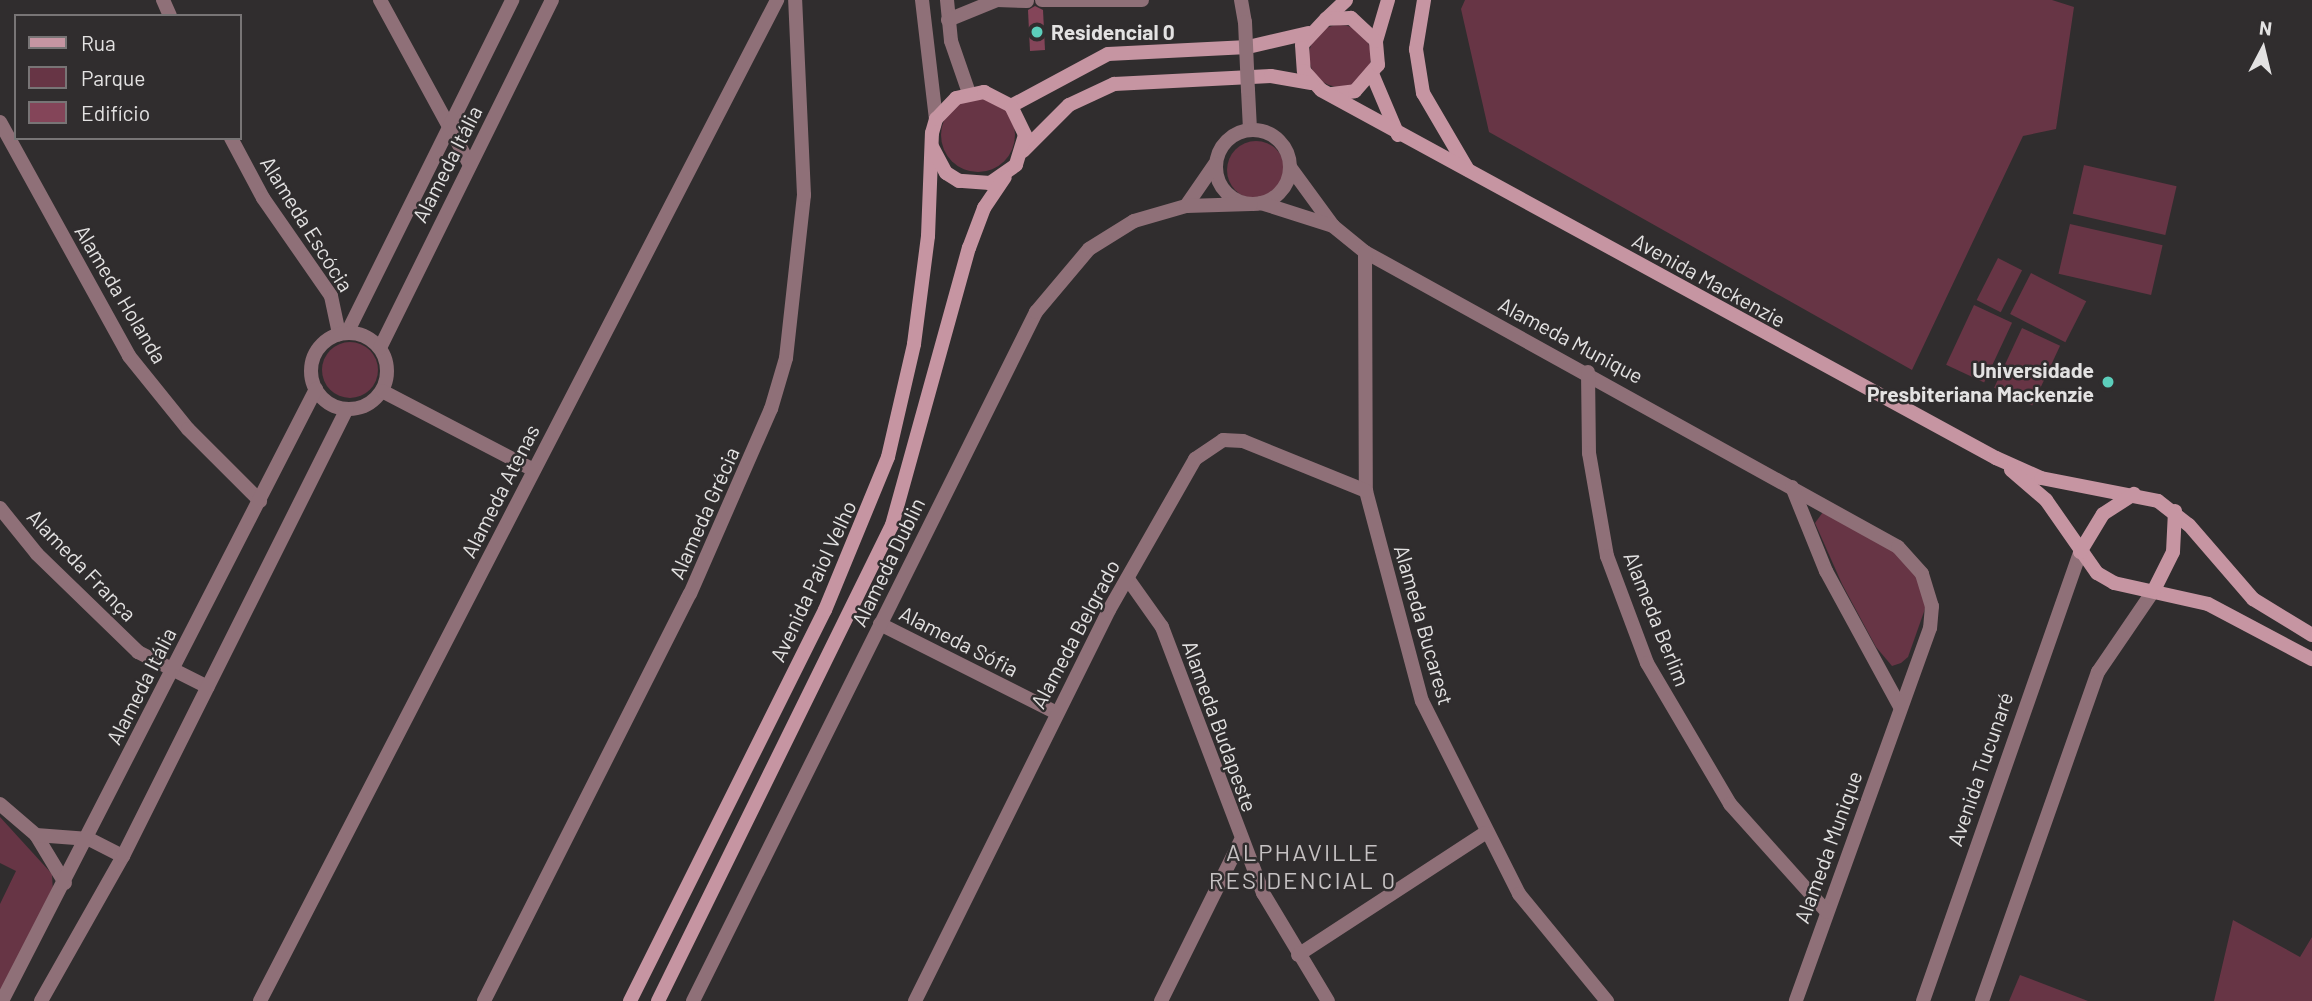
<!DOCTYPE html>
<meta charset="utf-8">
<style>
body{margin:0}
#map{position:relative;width:2312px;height:1001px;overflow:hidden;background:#302d2e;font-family:Barlow,sans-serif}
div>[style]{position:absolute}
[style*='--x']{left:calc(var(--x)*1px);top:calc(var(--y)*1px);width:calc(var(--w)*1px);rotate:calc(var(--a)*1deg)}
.green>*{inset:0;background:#673545;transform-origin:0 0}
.round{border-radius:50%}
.building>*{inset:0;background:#844559}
.street>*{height:14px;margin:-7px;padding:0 7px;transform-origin:7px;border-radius:7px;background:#8f7078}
.street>.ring{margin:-7px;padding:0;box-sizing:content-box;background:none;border:14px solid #8f7078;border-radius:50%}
.secondary>*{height:14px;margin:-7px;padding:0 7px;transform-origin:7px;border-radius:7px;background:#c695a2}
.street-bridge>*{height:14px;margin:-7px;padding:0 7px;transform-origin:7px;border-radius:7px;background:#8f7078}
.dots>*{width:19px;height:19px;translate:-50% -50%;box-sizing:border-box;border:4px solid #302d2e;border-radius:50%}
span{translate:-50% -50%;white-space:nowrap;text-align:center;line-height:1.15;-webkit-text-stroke:5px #302d2e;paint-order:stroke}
.poi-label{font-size:21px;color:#e3e2e2;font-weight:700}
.left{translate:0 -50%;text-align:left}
.right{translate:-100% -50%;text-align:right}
.street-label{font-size:21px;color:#e3e2e2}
.quarter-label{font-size:24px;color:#c5c1c2;letter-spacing:2px}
.legend{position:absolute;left:14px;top:14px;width:228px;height:126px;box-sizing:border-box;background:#302d2e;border:2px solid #787576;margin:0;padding:9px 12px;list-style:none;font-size:21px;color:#e3e2e2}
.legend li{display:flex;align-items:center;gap:14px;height:35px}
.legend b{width:35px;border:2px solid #787576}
.north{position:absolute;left:2228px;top:14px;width:70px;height:70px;-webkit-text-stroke:5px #302d2e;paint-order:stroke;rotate:7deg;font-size:19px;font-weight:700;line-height:28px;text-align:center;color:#e3e2e2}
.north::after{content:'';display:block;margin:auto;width:24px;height:32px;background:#e3e2e2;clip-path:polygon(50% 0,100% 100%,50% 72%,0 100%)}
</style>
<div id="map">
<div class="green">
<div style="clip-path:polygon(1465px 0,2052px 0,2074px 7px,2056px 129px,2023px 136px,1912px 370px,1489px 132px,1461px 9px)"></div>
<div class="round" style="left:1309px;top:25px;width:62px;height:62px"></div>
<div class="round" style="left:941px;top:98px;width:74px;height:74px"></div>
<div class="round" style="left:1227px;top:141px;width:58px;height:58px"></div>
<div style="left:2084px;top:165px;width:95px;height:50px;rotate:13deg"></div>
<div style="left:2070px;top:224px;width:95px;height:51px;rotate:13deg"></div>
<div style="left:1998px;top:258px;width:27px;height:47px;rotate:27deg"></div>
<div style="left:2031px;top:273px;width:62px;height:46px;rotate:27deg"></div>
<div style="left:1974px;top:305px;width:42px;height:66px;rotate:25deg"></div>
<div style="left:2022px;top:328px;width:42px;height:66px;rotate:25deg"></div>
<div class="round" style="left:322px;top:342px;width:56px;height:56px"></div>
<div style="clip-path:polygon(1823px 512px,1897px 552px,1917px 576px,1926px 606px,1908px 657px,1901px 663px,1892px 666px,1876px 647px,1842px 584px,1815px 523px)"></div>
<div style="clip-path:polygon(0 817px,52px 874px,53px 892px,0 993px,0 904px,16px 871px,0 863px)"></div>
<div style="clip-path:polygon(2233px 920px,2300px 957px,2312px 937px,2312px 1001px,2214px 1001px)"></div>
<div style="clip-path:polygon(2020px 975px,2088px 1001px,2009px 1001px)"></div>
</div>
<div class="building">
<div style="clip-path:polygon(1035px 6px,1043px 10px,1045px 50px,1030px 51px,1028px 10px)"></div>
</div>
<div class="street">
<div style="--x:163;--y:0;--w:17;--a:66"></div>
<div style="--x:380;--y:0;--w:188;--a:61.4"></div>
<div style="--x:922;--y:0;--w:120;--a:83.3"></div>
<div style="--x:947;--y:0;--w:41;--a:84.4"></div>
<div style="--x:951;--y:41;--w:55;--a:70.9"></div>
<div style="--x:1042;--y:0;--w:100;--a:0"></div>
<div style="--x:1241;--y:0;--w:22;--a:80"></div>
<div style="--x:948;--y:20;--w:53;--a:-22.2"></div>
<div style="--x:997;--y:0;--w:30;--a:2"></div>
<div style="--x:1248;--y:90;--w:40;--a:87.1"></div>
<div style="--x:0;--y:122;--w:267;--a:61.1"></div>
<div style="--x:129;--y:356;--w:94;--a:51.1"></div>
<div style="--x:188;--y:429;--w:102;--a:45"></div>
<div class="ring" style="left:1216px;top:130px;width:60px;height:60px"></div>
<div style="--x:231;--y:138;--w:68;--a:61.9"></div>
<div style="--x:263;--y:198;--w:119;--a:55.2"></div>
<div style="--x:331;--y:296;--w:39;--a:78"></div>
<div style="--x:1290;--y:167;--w:73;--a:53.9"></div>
<div style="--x:1333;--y:226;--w:41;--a:39.1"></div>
<div style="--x:1365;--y:252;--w:609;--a:28.96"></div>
<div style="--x:1898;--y:547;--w:36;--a:48"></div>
<div style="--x:1922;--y:574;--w:34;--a:73"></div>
<div style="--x:1932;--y:606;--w:22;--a:95"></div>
<div style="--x:1930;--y:628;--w:396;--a:109.8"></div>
<div style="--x:1261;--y:203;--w:76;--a:17.7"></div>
<div style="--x:1186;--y:206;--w:51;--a:-55.4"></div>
<div style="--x:1365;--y:252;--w:239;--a:89.8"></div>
<div style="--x:1366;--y:491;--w:217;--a:75.1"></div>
<div style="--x:1422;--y:701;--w:216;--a:63.3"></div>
<div style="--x:1519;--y:894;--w:139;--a:50.6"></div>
<div style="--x:347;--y:333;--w:372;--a:-63.6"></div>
<div class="ring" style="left:311px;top:333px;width:62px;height:62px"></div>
<div style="--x:380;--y:348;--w:388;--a:-63.7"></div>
<div style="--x:1588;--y:372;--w:81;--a:89.3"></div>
<div style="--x:1589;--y:453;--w:105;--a:80.1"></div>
<div style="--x:1607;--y:556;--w:114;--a:69.5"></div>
<div style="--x:1647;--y:663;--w:164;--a:59.5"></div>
<div style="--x:1730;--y:804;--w:145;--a:48.1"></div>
<div style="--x:382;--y:391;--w:171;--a:27.5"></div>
<div style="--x:1792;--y:487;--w:91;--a:68"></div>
<div style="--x:1826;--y:571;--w:155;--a:61.4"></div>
<div style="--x:0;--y:508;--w:59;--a:51.2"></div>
<div style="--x:37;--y:554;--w:141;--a:44.1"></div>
<div style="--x:138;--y:652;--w:78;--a:26.6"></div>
<div style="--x:1128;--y:579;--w:59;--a:54.7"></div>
<div style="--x:1162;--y:627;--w:285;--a:69.2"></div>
<div style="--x:1263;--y:893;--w:126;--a:59"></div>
<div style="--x:880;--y:624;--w:198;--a:26.7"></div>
<div style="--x:0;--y:804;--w:48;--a:40.7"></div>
<div style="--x:36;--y:835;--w:56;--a:58.9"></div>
<div style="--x:36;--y:835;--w:53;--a:4.3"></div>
<div style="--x:89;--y:839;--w:38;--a:27"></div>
<div style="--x:1298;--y:955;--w:223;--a:-33.1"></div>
<div style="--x:2;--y:1001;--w:688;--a:-62.84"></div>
<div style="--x:41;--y:1001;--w:167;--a:-60.5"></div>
<div style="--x:123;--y:856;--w:500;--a:-63.4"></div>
<div style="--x:260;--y:1001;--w:1127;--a:-62.68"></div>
<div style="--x:484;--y:1001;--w:456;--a:-63.2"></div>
<div style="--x:690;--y:594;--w:202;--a:-66.4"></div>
<div style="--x:771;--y:409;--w:53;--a:-73.6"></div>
<div style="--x:786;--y:358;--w:164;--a:-83.7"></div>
<div style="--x:804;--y:195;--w:195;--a:-92.6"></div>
<div style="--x:693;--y:1001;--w:770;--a:-63.53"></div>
<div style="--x:1036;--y:312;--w:82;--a:-49.9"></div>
<div style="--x:1089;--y:249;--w:53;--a:-31.9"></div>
<div style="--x:1134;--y:221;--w:54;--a:-16.1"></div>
<div style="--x:1186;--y:206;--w:65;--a:-1.8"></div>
<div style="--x:915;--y:1001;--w:436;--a:-63.6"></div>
<div style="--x:1109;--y:610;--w:174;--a:-60.3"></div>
<div style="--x:1195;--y:459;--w:34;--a:-34"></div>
<div style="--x:1223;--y:440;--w:20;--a:3"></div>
<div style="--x:1243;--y:441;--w:133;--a:22.1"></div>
<div style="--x:1161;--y:1001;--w:178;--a:-63.6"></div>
<div style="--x:1923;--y:1001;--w:476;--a:-70.7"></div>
<div style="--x:1982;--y:1001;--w:349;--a:-70.6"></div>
<div style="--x:2098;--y:672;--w:99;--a:-55.7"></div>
</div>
<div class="secondary">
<div style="--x:1424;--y:0;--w:50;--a:99.3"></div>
<div style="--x:1416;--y:49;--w:45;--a:81"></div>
<div style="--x:1423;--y:93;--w:89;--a:59.7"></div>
<div style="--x:1327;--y:18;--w:26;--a:-43"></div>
<div style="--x:1376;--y:41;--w:43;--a:-73.7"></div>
<div style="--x:1373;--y:76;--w:64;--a:67"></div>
<div style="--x:1332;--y:94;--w:23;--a:-7"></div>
<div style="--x:1355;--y:91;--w:35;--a:-49"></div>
<div style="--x:1378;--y:65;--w:24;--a:-95"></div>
<div style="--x:1376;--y:41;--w:34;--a:-137"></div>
<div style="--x:1351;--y:18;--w:25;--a:178"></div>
<div style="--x:1326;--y:19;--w:35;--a:133"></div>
<div style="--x:1302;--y:45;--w:26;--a:86"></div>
<div style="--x:1304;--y:71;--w:25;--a:48"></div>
<div style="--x:1321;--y:90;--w:769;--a:28.6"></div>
<div style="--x:1996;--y:458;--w:49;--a:24"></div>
<div style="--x:2041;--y:478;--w:119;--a:11.1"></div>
<div style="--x:2158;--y:501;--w:39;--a:38"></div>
<div style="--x:2189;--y:525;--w:98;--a:49.1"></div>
<div style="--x:2253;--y:599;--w:69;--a:31.4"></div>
<div style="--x:1011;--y:106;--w:110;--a:-28.2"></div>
<div style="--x:1108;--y:54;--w:140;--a:-2.9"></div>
<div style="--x:1248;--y:47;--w:62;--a:-13.1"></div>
<div style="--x:1023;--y:151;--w:65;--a:-45"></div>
<div style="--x:1069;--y:105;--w:50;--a:-25"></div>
<div style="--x:1114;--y:84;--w:157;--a:-2.9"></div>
<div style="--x:1271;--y:76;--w:41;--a:9.9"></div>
<div style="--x:2011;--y:470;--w:46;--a:40.6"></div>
<div style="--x:2046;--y:500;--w:89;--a:55.1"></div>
<div style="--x:2097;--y:573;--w:20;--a:30"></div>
<div style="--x:2114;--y:583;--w:96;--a:12.6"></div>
<div style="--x:2208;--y:604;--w:118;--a:27.9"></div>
<div style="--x:2080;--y:552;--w:44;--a:-58.8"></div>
<div style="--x:2103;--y:514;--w:37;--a:-33"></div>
<div style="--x:2154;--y:590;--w:42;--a:-63.4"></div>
<div style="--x:2173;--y:552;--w:41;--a:-87.2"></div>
<div style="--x:630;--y:1001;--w:437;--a:-63.5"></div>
<div style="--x:825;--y:610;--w:165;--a:-67.6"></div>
<div style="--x:888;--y:457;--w:116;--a:-77"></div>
<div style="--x:914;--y:344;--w:109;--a:-82.6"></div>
<div style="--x:928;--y:236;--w:103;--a:-87.8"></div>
<div style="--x:932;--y:133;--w:15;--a:-74"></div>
<div style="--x:936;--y:119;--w:29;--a:-46"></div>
<div style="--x:956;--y:98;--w:29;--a:-12"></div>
<div style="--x:984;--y:92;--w:30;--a:27"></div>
<div style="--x:1011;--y:106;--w:32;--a:64"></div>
<div style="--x:1025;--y:135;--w:31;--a:107"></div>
<div style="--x:1016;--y:165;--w:32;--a:145"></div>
<div style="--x:990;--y:183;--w:31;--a:-176"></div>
<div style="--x:959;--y:181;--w:15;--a:-148"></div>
<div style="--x:946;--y:173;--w:30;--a:-118"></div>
<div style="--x:658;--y:1001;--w:530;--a:-63.82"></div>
<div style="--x:892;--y:525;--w:288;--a:-74.5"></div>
<div style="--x:969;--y:248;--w:43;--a:-69.4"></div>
<div style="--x:984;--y:208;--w:37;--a:-56"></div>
</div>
<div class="street-bridge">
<div style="--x:1245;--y:22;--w:68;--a:87.5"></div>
</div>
<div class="dots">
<div style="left:1037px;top:32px;background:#5ccebb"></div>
<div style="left:2108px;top:382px;background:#5ccebb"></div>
</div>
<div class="poi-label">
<span class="left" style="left:1051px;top:32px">Residencial 0</span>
<span class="right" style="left:2094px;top:382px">Universidade<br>Presbiteriana Mackenzie</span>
</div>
<div class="street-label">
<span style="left:447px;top:164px;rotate:-63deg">Alameda Itália</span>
<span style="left:307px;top:224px;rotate:58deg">Alameda Escócia</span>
<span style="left:1709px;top:280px;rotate:29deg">Avenida Mackenzie</span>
<span style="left:121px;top:294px;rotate:59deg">Alameda Holanda</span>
<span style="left:1571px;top:340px;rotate:28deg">Alameda Munique</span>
<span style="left:500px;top:491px;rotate:-63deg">Alameda Atenas</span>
<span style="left:704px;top:513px;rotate:-66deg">Alameda Grécia</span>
<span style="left:888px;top:562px;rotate:-64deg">Alameda Dublin</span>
<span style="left:82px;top:565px;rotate:46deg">Alameda França</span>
<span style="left:813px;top:581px;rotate:-65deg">Avenida Paiol Velho</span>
<span style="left:1657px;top:619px;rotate:68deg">Alameda Berlim</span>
<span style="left:1424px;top:625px;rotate:74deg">Alameda Bucarest</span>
<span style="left:1075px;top:634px;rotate:-62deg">Alameda Belgrado</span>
<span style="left:959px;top:641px;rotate:27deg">Alameda Sófia</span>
<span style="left:141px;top:686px;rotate:-63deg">Alameda Itália</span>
<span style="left:1220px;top:726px;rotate:70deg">Alameda Budapeste</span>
<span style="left:1980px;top:769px;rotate:-71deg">Avenida Tucunaré</span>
<span style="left:1828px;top:847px;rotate:-70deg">Alameda Munique</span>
</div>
<div class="quarter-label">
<span style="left:1303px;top:866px">ALPHAVILLE<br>RESIDENCIAL 0</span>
</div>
<ul class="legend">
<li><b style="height:9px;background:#c695a2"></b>Rua</li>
<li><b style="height:19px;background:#673545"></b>Parque</li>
<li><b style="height:19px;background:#844559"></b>Edifício</li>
</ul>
<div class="north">N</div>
</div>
